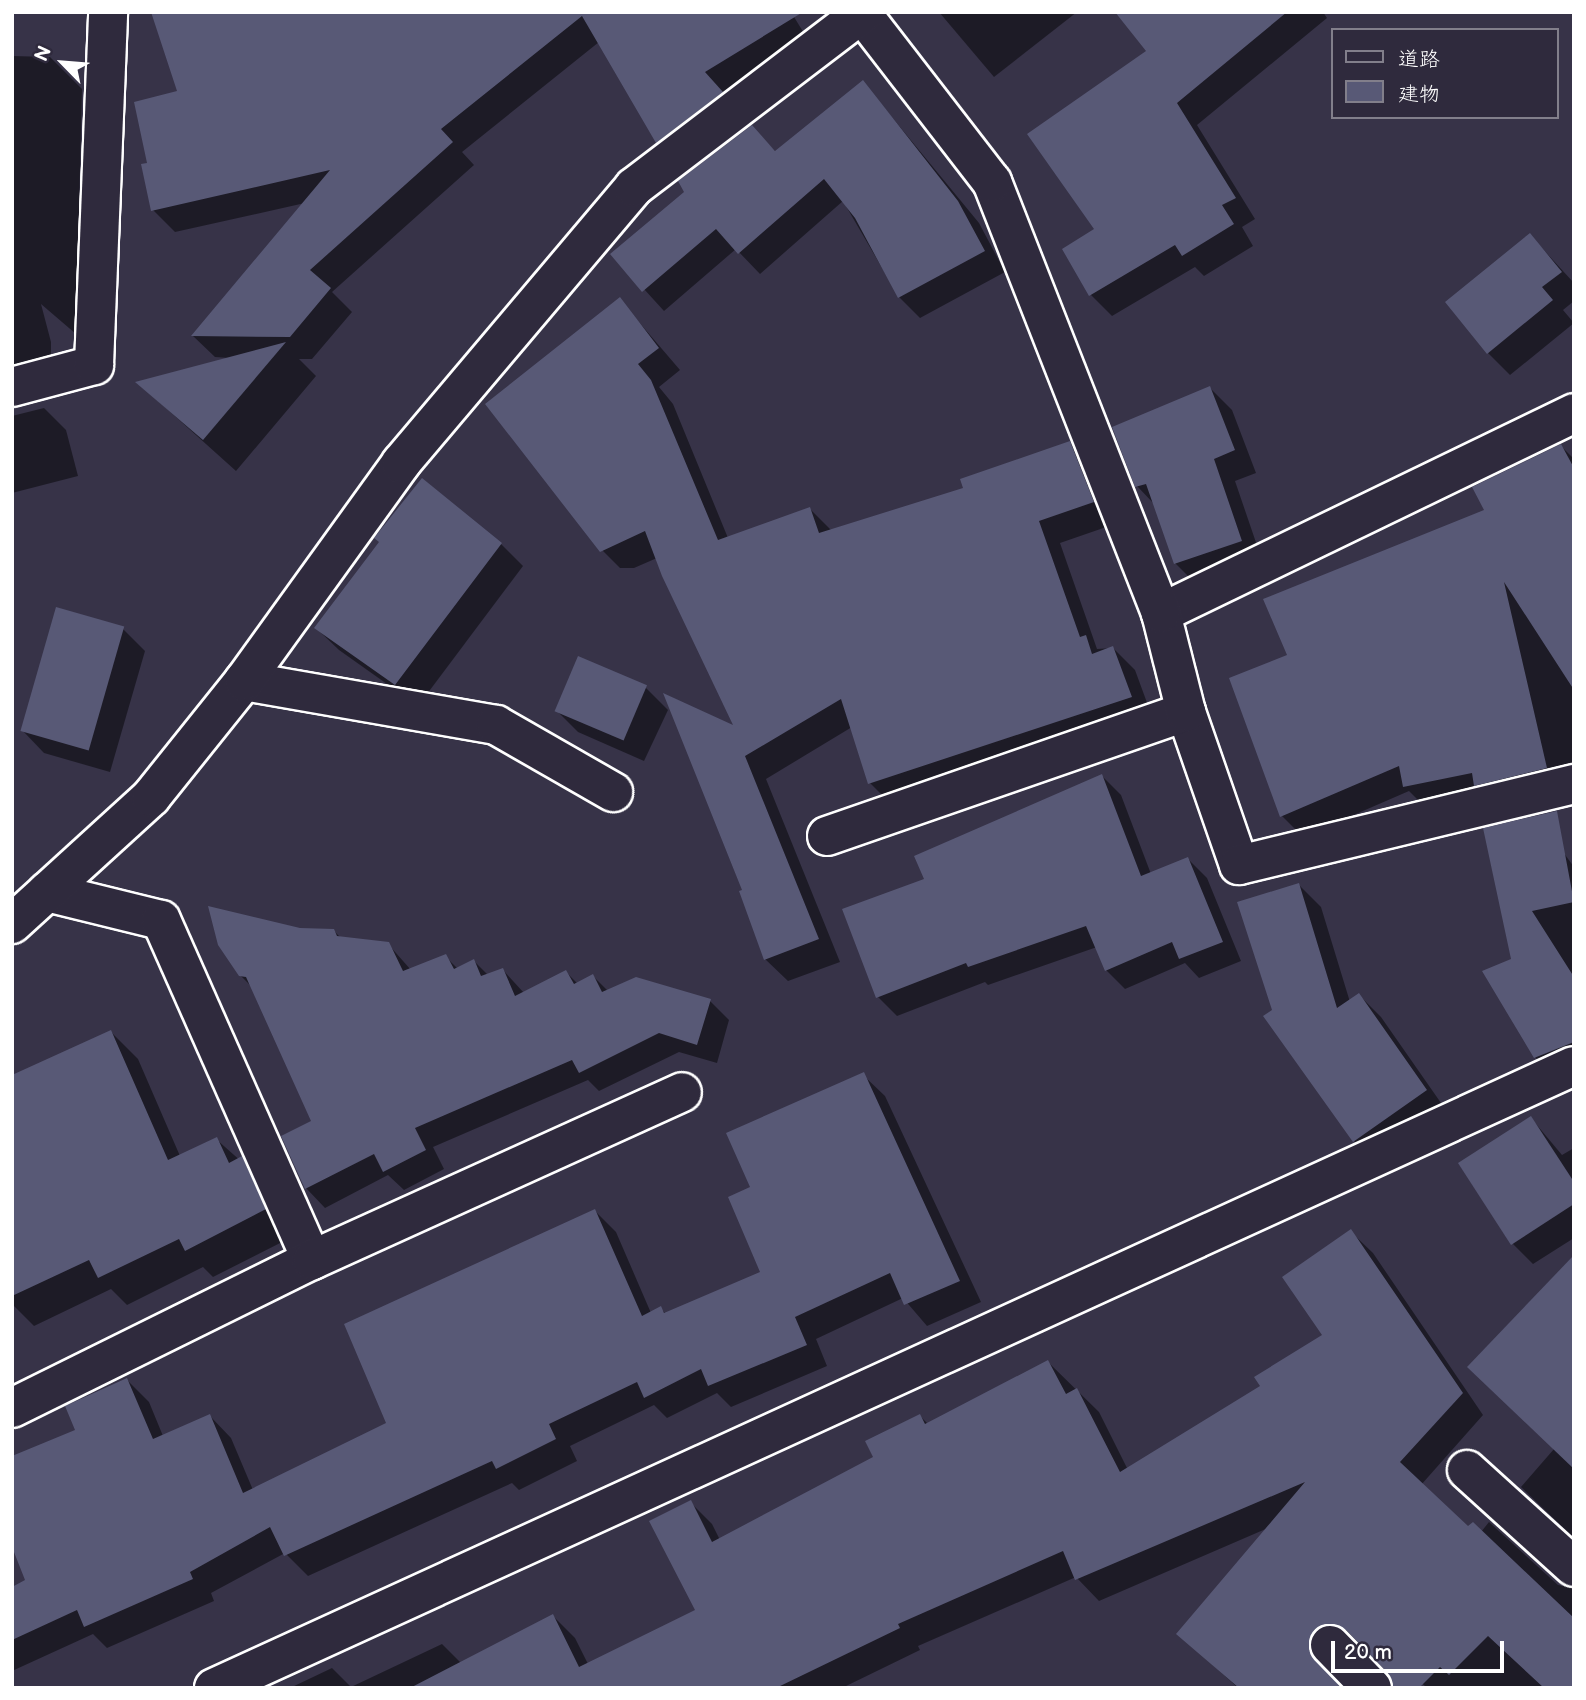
<!DOCTYPE html>
<meta charset="utf-8">
<style>
body{margin:0}
#map{position:relative;width:1586px;height:1700px;overflow:hidden;background:#373348;font-family:"Balsamiq Sans","Klee One",sans-serif}
div>[style]{position:absolute}
[style*='--x']{left:calc(var(--x)*1px);top:calc(var(--y)*1px);width:calc(var(--w)*1px);rotate:calc(var(--a)*1deg)}
.shadow>*{inset:0;background:#0007}
.building>*{inset:0;background:#585976;transform-origin:0 0}
.roads{filter:drop-shadow(2px 0 #fff) drop-shadow(-2px 0 #fff) drop-shadow(0 2px #fff) drop-shadow(0 -2px #fff)}
.street>*{height:38px;margin:-19px;padding:0 19px;transform-origin:19px;border-radius:19px;background:#2f2a3d}
span{translate:-50% -50%;white-space:nowrap;text-align:center;line-height:1.15;-webkit-text-stroke:6px #2f2a3d;paint-order:stroke}
.frame{position:absolute;inset:0;border:14px solid #fff;pointer-events:none}
.legend{position:absolute;left:1331px;top:28px;width:228px;height:91px;box-sizing:border-box;background:#2f2a3d;border:2px solid #827f8b;margin:0;padding:9px 12px;list-style:none;font-size:21px;color:#fff}
.legend li{display:flex;align-items:center;gap:14px;height:35px}
.legend b{width:35px;border:2px solid #827f8b}
.north{position:absolute;left:28px;top:28px;width:70px;height:70px;-webkit-text-stroke:5px #2f2a3d;paint-order:stroke;rotate:295deg;font-size:19px;font-weight:700;line-height:28px;text-align:center;color:#fff}
.north::after{content:'';display:block;margin:auto;width:24px;height:32px;background:#fff;clip-path:polygon(50% 0,100% 100%,50% 72%,0 100%)}
.scale{position:absolute;left:1331px;top:1641px;width:173px;height:32px;box-sizing:border-box;border:4px solid #fff;border-top:0;padding-left:9px;font-size:21px;line-height:24px;white-space:nowrap;color:#fff;-webkit-text-stroke:5px #2f2a3d;paint-order:stroke}
</style>
<div id="map">
<div class="shadow">
<div style="clip-path:polygon(791px 12px,810px 43px,679px 164px,657px 142px,599px 42px,462px 152px,474px 165px,332px 292px,352px 312px,312px 359px,299px 359px,316px 376px,236px 471px,138px 383px,230px 358px,215px 357px,193px 336px,305px 203px,175px 232px,153px 210px,150px 164px,179px 93px,153px 15px)"></div>
<div style="clip-path:polygon(939px 12px,1077px 12px,994px 77px)"></div>
<div style="clip-path:polygon(1117px 12px,1323px 12px,1327px 18px,1197px 125px,1255px 219px,1242px 227px,1253px 246px,1204px 276px,1195px 267px,1112px 316px,1091px 295px,1096px 230px,1149px 51px)"></div>
<div style="clip-path:polygon(12px 56px,50px 57px,82px 89px,76px 334px,41px 304px,51px 342px,51px 365px,12px 364px)"></div>
<div style="clip-path:polygon(863px 82px,979px 223px,1005px 272px,920px 318px,899px 297px,843px 201px,760px 274px,736px 249px,664px 311px,613px 255px,686px 192px,752px 127px,776px 152px)"></div>
<div style="clip-path:polygon(1530px 235px,1574px 283px,1574px 301px,1563px 310px,1574px 323px,1510px 375px,1488px 353px)"></div>
<div style="clip-path:polygon(620px 300px,680px 370px,659px 387px,673px 404px,728px 538px,810px 509px,832px 531px,966px 489px,1070px 443px,1092px 466px,1115px 524px,1060px 543px,1097px 649px,1113px 648px,1135px 670px,1153px 719px,892px 805px,870px 783px,852px 727px,766px 779px,840px 962px,788px 981px,765px 959px,744px 891px,736px 728px,657px 558px,634px 568px,620px 568px,597px 545px)"></div>
<div style="clip-path:polygon(1210px 388px,1232px 410px,1256px 473px,1235px 481px,1263px 563px,1197px 585px,1175px 563px,1155px 505px,1137px 486px)"></div>
<div style="clip-path:polygon(44px 408px,66px 430px,78px 476px,12px 493px,12px 416px)"></div>
<div style="clip-path:polygon(1561px 446px,1574px 459px,1574px 769px,1426px 808px,1409px 791px,1303px 837px,1282px 816px,1289px 655px,1486px 511px)"></div>
<div style="clip-path:polygon(501px 544px,523px 566px,418px 706px,339px 650px,316px 628px)"></div>
<div style="clip-path:polygon(123px 629px,145px 651px,110px 772px,44px 753px,22px 730px)"></div>
<div style="clip-path:polygon(646px 688px,668px 710px,644px 761px,578px 732px,556px 710px)"></div>
<div style="clip-path:polygon(1102px 776px,1121px 795px,1151px 874px,1188px 859px,1207px 878px,1241px 961px,1199px 978px,1185px 963px,1125px 989px,1106px 970px,1097px 947px,988px 985px,985px 982px,897px 1016px,878px 997px,926px 880px)"></div>
<div style="clip-path:polygon(1555px 841px,1574px 867px,1574px 1073px,1557px 1079px,1535px 1057px,1513px 960px)"></div>
<div style="clip-path:polygon(1299px 885px,1321px 907px,1350px 1002px,1359px 995px,1381px 1017px,1448px 1113px,1376px 1163px,1354px 1141px,1274px 1011px)"></div>
<div style="clip-path:polygon(299px 930px,333px 930px,341px 938px,388px 944px,411px 970px,445px 956px,458px 969px,474px 961px,488px 975px,503px 970px,524px 993px,566px 972px,578px 984px,593px 976px,608px 991px,710px 1001px,729px 1020px,717px 1063px,679px 1052px,599px 1091px,588px 1080px,433px 1147px,444px 1169px,404px 1190px,388px 1175px,325px 1208px,306px 1188px,313px 1122px,251px 986px,240px 975px)"></div>
<div style="clip-path:polygon(111px 1032px,138px 1059px,180px 1156px,216px 1139px,269px 1186px,292px 1237px,213px 1277px,203px 1267px,127px 1305px,111px 1289px,34px 1326px,12px 1304px,12px 1077px)"></div>
<div style="clip-path:polygon(863px 1075px,885px 1096px,981px 1302px,927px 1326px,903px 1298px,816px 1339px,827px 1366px,731px 1407px,717px 1393px,667px 1418px,654px 1405px,570px 1446px,577px 1461px,519px 1490px,512px 1483px,308px 1576px,285px 1553px,211px 1593px,214px 1601px,107px 1648px,93px 1634px,12px 1671px,12px 1589px,27px 1581px,77px 1431px,127px 1380px,149px 1402px,163px 1436px,210px 1416px,231px 1438px,253px 1490px,388px 1424px,595px 1211px,616px 1232px,651px 1313px,661px 1309px,666px 1314px,763px 1273px,752px 1188px)"></div>
<div style="clip-path:polygon(1531px 1118px,1562px 1155px,1574px 1148px,1574px 1238px,1533px 1264px,1513px 1244px)"></div>
<div style="clip-path:polygon(1351px 1232px,1373px 1253px,1483px 1415px,1421px 1485px,1468px 1529px,1481px 1532px,1489px 1522px,1558px 1585px,1574px 1588px,1574px 1688px,1427px 1688px,1403px 1665px,1348px 1645px,1336px 1652px,1330px 1673px,1342px 1688px,1238px 1688px,1179px 1634px,1268px 1528px,1099px 1601px,1076px 1577px,918px 1646px,920px 1650px,842px 1688px,615px 1688px,698px 1611px,690px 1502px,712px 1524px,720px 1540px,875px 1458px,920px 1416px,928px 1424px,1048px 1362px,1099px 1412px,1128px 1470px,1263px 1386px,1324px 1335px)"></div>
<div style="clip-path:polygon(1574px 1292px,1574px 1538px,1521px 1487px,1554px 1449px)"></div>
<div style="clip-path:polygon(553px 1616px,575px 1638px,600px 1688px,290px 1688px,332px 1668px,351px 1687px,442px 1644px,461px 1663px)"></div>
</div>
<div class="building">
<div style="clip-path:polygon(151px 12px,803px 12px,705px 72px,723px 92px,656px 143px,582px 16px,441px 129px,453px 142px,310px 270px,331px 288px,290px 337px,191px 336px,330px 170px,151px 211px,141px 164px,147px 163px,134px 102px,177px 91px)"></div>
<div style="clip-path:polygon(1115px 12px,1287px 12px,1177px 103px,1236px 198px,1222px 205px,1234px 224px,1182px 256px,1175px 245px,1089px 296px,1062px 249px,1094px 229px,1027px 134px,1146px 51px)"></div>
<div style="clip-path:polygon(863px 80px,958px 201px,985px 251px,898px 298px,855px 218px,824px 179px,738px 254px,716px 229px,642px 292px,610px 254px,684px 192px,678px 181px,752px 125px,775px 151px)"></div>
<div style="clip-path:polygon(1530px 233px,1562px 272px,1542px 287px,1553px 300px,1487px 354px,1445px 302px)"></div>
<div style="clip-path:polygon(620px 297px,659px 348px,638px 364px,651px 380px,718px 540px,810px 507px,819px 533px,963px 488px,960px 479px,1070px 441px,1094px 502px,1039px 521px,1080px 637px,1086px 635px,1092px 654px,1113px 646px,1132px 697px,868px 784px,841px 699px,745px 756px,819px 939px,764px 960px,739px 891px,742px 890px,663px 693px,733px 725px,662px 576px,645px 531px,600px 552px,485px 404px)"></div>
<div style="clip-path:polygon(286px 342px,203px 440px,135px 382px)"></div>
<div style="clip-path:polygon(1210px 386px,1235px 450px,1214px 459px,1242px 541px,1174px 564px,1146px 484px,1135px 487px,1112px 427px)"></div>
<div style="clip-path:polygon(1561px 444px,1574px 468px,1574px 690px,1504px 582px,1547px 768px,1474px 786px,1472px 773px,1403px 787px,1399px 766px,1280px 817px,1229px 678px,1287px 655px,1263px 599px,1484px 510px,1472px 487px)"></div>
<div style="clip-path:polygon(422px 478px,502px 543px,395px 685px,314px 628px,379px 542px,374px 538px)"></div>
<div style="left:56px;top:607px;width:71px;height:129px;rotate:16deg"></div>
<div style="left:578px;top:656px;width:75px;height:60px;rotate:23deg"></div>
<div style="clip-path:polygon(1102px 774px,1141px 876px,1188px 857px,1223px 942px,1179px 959px,1172px 942px,1105px 971px,1086px 926px,968px 967px,966px 963px,876px 998px,842px 909px,924px 879px,914px 856px)"></div>
<div style="clip-path:polygon(1557px 811px,1574px 902px,1532px 911px,1574px 977px,1574px 1042px,1534px 1058px,1482px 971px,1511px 959px,1483px 828px)"></div>
<div style="clip-path:polygon(1299px 883px,1337px 1008px,1359px 993px,1427px 1090px,1353px 1142px,1263px 1016px,1272px 1010px,1237px 902px)"></div>
<div style="clip-path:polygon(208px 906px,300px 928px,334px 929px,337px 936px,389px 942px,403px 971px,446px 954px,454px 969px,474px 959px,481px 976px,503px 968px,515px 996px,566px 970px,574px 984px,593px 974px,602px 992px,636px 977px,711px 999px,697px 1045px,659px 1033px,579px 1073px,572px 1060px,415px 1128px,426px 1150px,383px 1172px,374px 1154px,305px 1189px,281px 1136px,311px 1121px,246px 977px,239px 976px,218px 945px)"></div>
<div style="clip-path:polygon(111px 1030px,168px 1160px,217px 1137px,229px 1163px,242px 1156px,266px 1209px,185px 1251px,179px 1239px,98px 1278px,89px 1260px,12px 1296px,12px 1075px)"></div>
<div style="clip-path:polygon(864px 1072px,960px 1281px,904px 1305px,890px 1273px,795px 1317px,807px 1345px,708px 1386px,701px 1369px,644px 1398px,637px 1382px,549px 1424px,556px 1439px,496px 1469px,492px 1461px,284px 1556px,270px 1527px,190px 1572px,193px 1579px,84px 1627px,77px 1610px,12px 1640px,12px 1587px,25px 1580px,12px 1547px,12px 1456px,75px 1430px,65px 1406px,127px 1378px,153px 1439px,210px 1414px,243px 1493px,386px 1423px,344px 1324px,595px 1209px,642px 1316px,661px 1306px,664px 1313px,760px 1272px,728px 1197px,750px 1187px,726px 1133px)"></div>
<div style="clip-path:polygon(1531px 1116px,1574px 1182px,1574px 1204px,1511px 1245px,1458px 1163px)"></div>
<div style="clip-path:polygon(1351px 1229px,1463px 1393px,1400px 1462px,1468px 1526px,1473px 1522px,1574px 1618px,1574px 1688px,1544px 1688px,1488px 1636px,1449px 1675px,1440px 1667px,1419px 1688px,1393px 1688px,1388px 1673px,1346px 1630px,1325px 1624px,1314px 1630px,1309px 1650px,1341px 1688px,1239px 1688px,1176px 1634px,1305px 1482px,1075px 1580px,1063px 1551px,898px 1624px,900px 1628px,776px 1688px,410px 1688px,553px 1614px,579px 1667px,695px 1610px,649px 1521px,691px 1500px,712px 1542px,873px 1457px,865px 1441px,920px 1414px,925px 1424px,1048px 1360px,1066px 1394px,1077px 1388px,1120px 1472px,1260px 1386px,1254px 1377px,1322px 1335px,1282px 1277px)"></div>
<div style="clip-path:polygon(1574px 1255px,1574px 1469px,1467px 1367px)"></div>
</div>
<div class="roads">
<div class="street">
<div style="--x:12;--y:387;--w:85;--a:-15"></div>
<div style="--x:94;--y:365;--w:353;--a:-87.7"></div>
<div style="--x:1161;--y:613;--w:459;--a:-25.8"></div>
<div style="--x:244;--y:681;--w:256;--a:9.9"></div>
<div style="--x:496;--y:725;--w:135;--a:29.8"></div>
<div style="--x:1186;--y:712;--w:162;--a:70.9"></div>
<div style="--x:1239;--y:865;--w:345;--a:-13.6"></div>
<div style="--x:827;--y:836;--w:380;--a:-19.1"></div>
<div style="--x:1186;--y:712;--w:102;--a:-104.2"></div>
<div style="--x:1161;--y:613;--w:463;--a:-111.4"></div>
<div style="--x:992;--y:182;--w:212;--a:-127.7"></div>
<div style="--x:47;--y:892;--w:117;--a:13.8"></div>
<div style="--x:161;--y:920;--w:372;--a:66.1"></div>
<div style="--x:12;--y:924;--w:188;--a:-42.4"></div>
<div style="--x:151;--y:797;--w:149;--a:-51.3"></div>
<div style="--x:244;--y:681;--w:269;--a:-54.2"></div>
<div style="--x:401;--y:463;--w:361;--a:-49.8"></div>
<div style="--x:634;--y:187;--w:289;--a:-37.3"></div>
<div style="--x:12;--y:1408;--w:335;--a:-26.3"></div>
<div style="--x:312;--y:1260;--w:406;--a:-24.4"></div>
<div style="--x:1467;--y:1470;--w:144;--a:42.2"></div>
<div style="--x:1330;--y:1645;--w:60;--a:45.7"></div>
<div style="--x:214;--y:1688;--w:1495;--a:-24.58"></div>
</div>
</div>
<div class="frame"></div>
<ul class="legend">
<li><b style="height:9px;background:#2f2a3d"></b>道路</li>
<li><b style="height:19px;background:#585976"></b>建物</li>
</ul>
<div class="north">N</div>
<div class="scale">20 m</div>
</div>
